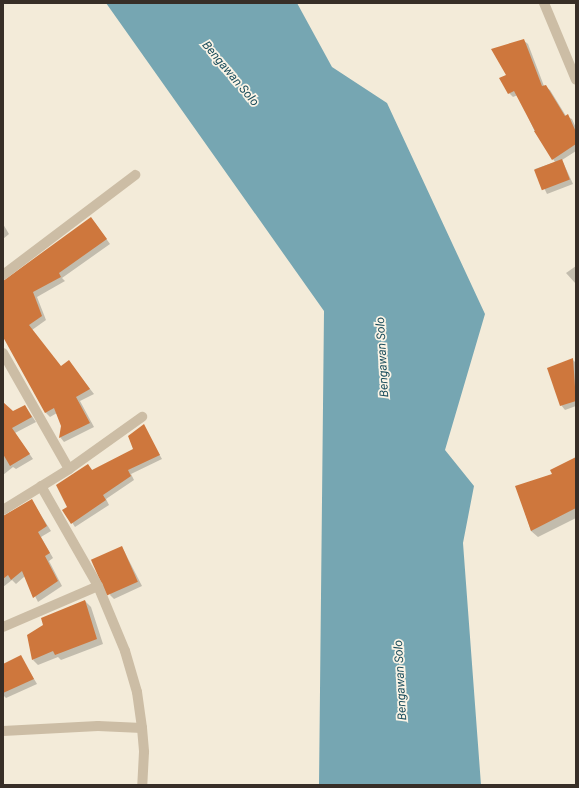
<!DOCTYPE html>
<style>
body{margin:0}
#map{position:relative;width:579px;height:788px;overflow:hidden;background:#f3ebd9;font-family:Roboto,sans-serif}
div>[style]{position:absolute}
[style*='--x']{left:calc(var(--x)*1px);top:calc(var(--y)*1px);width:calc(var(--w)*1px);rotate:calc(var(--a)*1deg)}
.water>*{inset:0;background:#76a6b2}
.shadow>*{inset:0;background:#0003}
.building>*{inset:0;background:#ce773d;transform-origin:0 0}
.minor>*{height:10px;margin:-5px;padding:0 5px;transform-origin:5px;border-radius:5px;background:#ccbda5}
span{translate:-50% -50%;white-space:nowrap;text-align:center;line-height:1.15;-webkit-text-stroke:3.5px #fbf4e6;paint-order:stroke}
.water-label{font-size:12px;color:#194c5b;font-style:italic}
.frame{position:absolute;inset:0;border:4px solid #372e27;pointer-events:none}
</style>
<div id="map">
<div class="water">
<div style="clip-path:polygon(106px 3px,297px 3px,332px 67px,387px 103px,485px 314px,445px 450px,474px 486px,463px 543px,481px 785px,319px 785px,324px 311px)"></div>
</div>
<div class="shadow">
<div style="clip-path:polygon(523px 40px,528px 44px,544px 86px,550px 90px,566px 116px,572px 119px,576px 128px,576px 151px,562px 160px,573px 184px,547px 194px,535px 169px,555px 162px,535px 132px,518px 95px,513px 97px,509px 93px,508px 76px)"></div>
<div style="clip-path:polygon(95px 223px,110px 244px,62px 278px,65px 281px,37px 297px,46px 320px,32px 330px,61px 367px,69px 362px,94px 394px,80px 401px,94px 427px,64px 442px,60px 437px,62px 426px,57px 413px,50px 417px,46px 413px,3px 335px,3px 282px)"></div>
<div style="clip-path:polygon(3px 224px,9px 234px,3px 239px)"></div>
<div style="clip-path:polygon(576px 266px,576px 284px,566px 273px)"></div>
<div style="clip-path:polygon(573px 360px,576px 363px,576px 406px,565px 410px,561px 405px)"></div>
<div style="clip-path:polygon(3px 403px,13px 413px,25px 406px,36px 422px,15px 433px,33px 459px,16px 469px,13px 467px,3px 475px)"></div>
<div style="clip-path:polygon(143px 426px,162px 459px,131px 474px,134px 480px,106px 499px,109px 505px,75px 527px,64px 510px,68px 508px,88px 465px,93px 471px,135px 449px)"></div>
<div style="clip-path:polygon(576px 458px,576px 518px,538px 537px,531px 531px,517px 487px,553px 474px)"></div>
<div style="clip-path:polygon(32px 501px,51px 531px,41px 537px,53px 558px,49px 561px,62px 586px,38px 602px,25px 576px,16px 584px,12px 580px,3px 587px,3px 518px)"></div>
<div style="clip-path:polygon(122px 547px,142px 586px,114px 599px,110px 595px)"></div>
<div style="clip-path:polygon(85px 601px,91px 607px,103px 644px,61px 660px,58px 657px,38px 665px,33px 660px)"></div>
<div style="clip-path:polygon(21px 657px,37px 684px,6px 698px,3px 695px,3px 665px)"></div>
</div>
<div class="building">
<div style="clip-path:polygon(524px 39px,542px 86px,546px 85px,565px 116px,568px 114px,576px 132px,576px 144px,552px 160px,534px 131px,535px 131px,514px 91px,508px 94px,499px 78px,506px 75px,491px 49px)"></div>
<div style="left:562px;top:159px;width:22px;height:30px;rotate:69deg"></div>
<div style="clip-path:polygon(91px 217px,107px 239px,59px 273px,61px 277px,33px 292px,42px 316px,29px 325px,61px 366px,69px 360px,90px 389px,76px 397px,90px 423px,59px 438px,61px 426px,54px 408px,45px 413px,3px 337px,3px 281px)"></div>
<div style="clip-path:polygon(573px 358px,576px 401px,560px 406px,547px 368px)"></div>
<div style="clip-path:polygon(3px 402px,13px 411px,25px 405px,32px 417px,12px 428px,30px 454px,10px 466px,3px 454px)"></div>
<div style="clip-path:polygon(144px 424px,160px 455px,128px 470px,131px 476px,103px 495px,106px 500px,71px 524px,62px 510px,67px 507px,56px 485px,88px 464px,92px 470px,133px 449px,128px 436px)"></div>
<div style="clip-path:polygon(576px 457px,576px 508px,531px 531px,515px 486px,552px 474px,550px 470px)"></div>
<div style="clip-path:polygon(32px 499px,47px 526px,38px 532px,50px 553px,45px 556px,58px 581px,33px 598px,22px 571px,11px 580px,8px 575px,3px 579px,3px 516px)"></div>
<div style="left:122px;top:546px;width:39px;height:34px;rotate:66deg"></div>
<div style="clip-path:polygon(85px 600px,97px 639px,55px 655px,53px 651px,32px 660px,27px 635px,43px 625px,41px 618px)"></div>
<div style="clip-path:polygon(21px 655px,34px 679px,3px 693px,3px 664px)"></div>
</div>
<div class="minor">
<div style="--x:544;--y:3;--w:83;--a:67.4"></div>
<div style="--x:3;--y:275;--w:166;--a:-37.1"></div>
<div style="--x:3;--y:353;--w:133;--a:60.4"></div>
<div style="--x:41;--y:486;--w:115;--a:60.3"></div>
<div style="--x:98;--y:586;--w:70;--a:67.4"></div>
<div style="--x:125;--y:651;--w:43;--a:73.7"></div>
<div style="--x:137;--y:692;--w:36;--a:82"></div>
<div style="--x:142;--y:728;--w:24;--a:85"></div>
<div style="--x:144;--y:752;--w:33;--a:93"></div>
<div style="--x:3;--y:510;--w:78;--a:-31.8"></div>
<div style="--x:69;--y:469;--w:90;--a:-35.5"></div>
<div style="--x:3;--y:627;--w:103;--a:-23.3"></div>
<div style="--x:3;--y:731;--w:95;--a:-3"></div>
<div style="--x:98;--y:726;--w:44;--a:2.6"></div>
</div>
<div class="water-label">
<span style="left:230px;top:74px;rotate:50deg">Bengawan Solo</span>
<span style="left:383px;top:357px;rotate:-93deg">Bengawan Solo</span>
<span style="left:401px;top:680px;rotate:-93deg">Bengawan Solo</span>
</div>
<div class="frame"></div>
</div>
